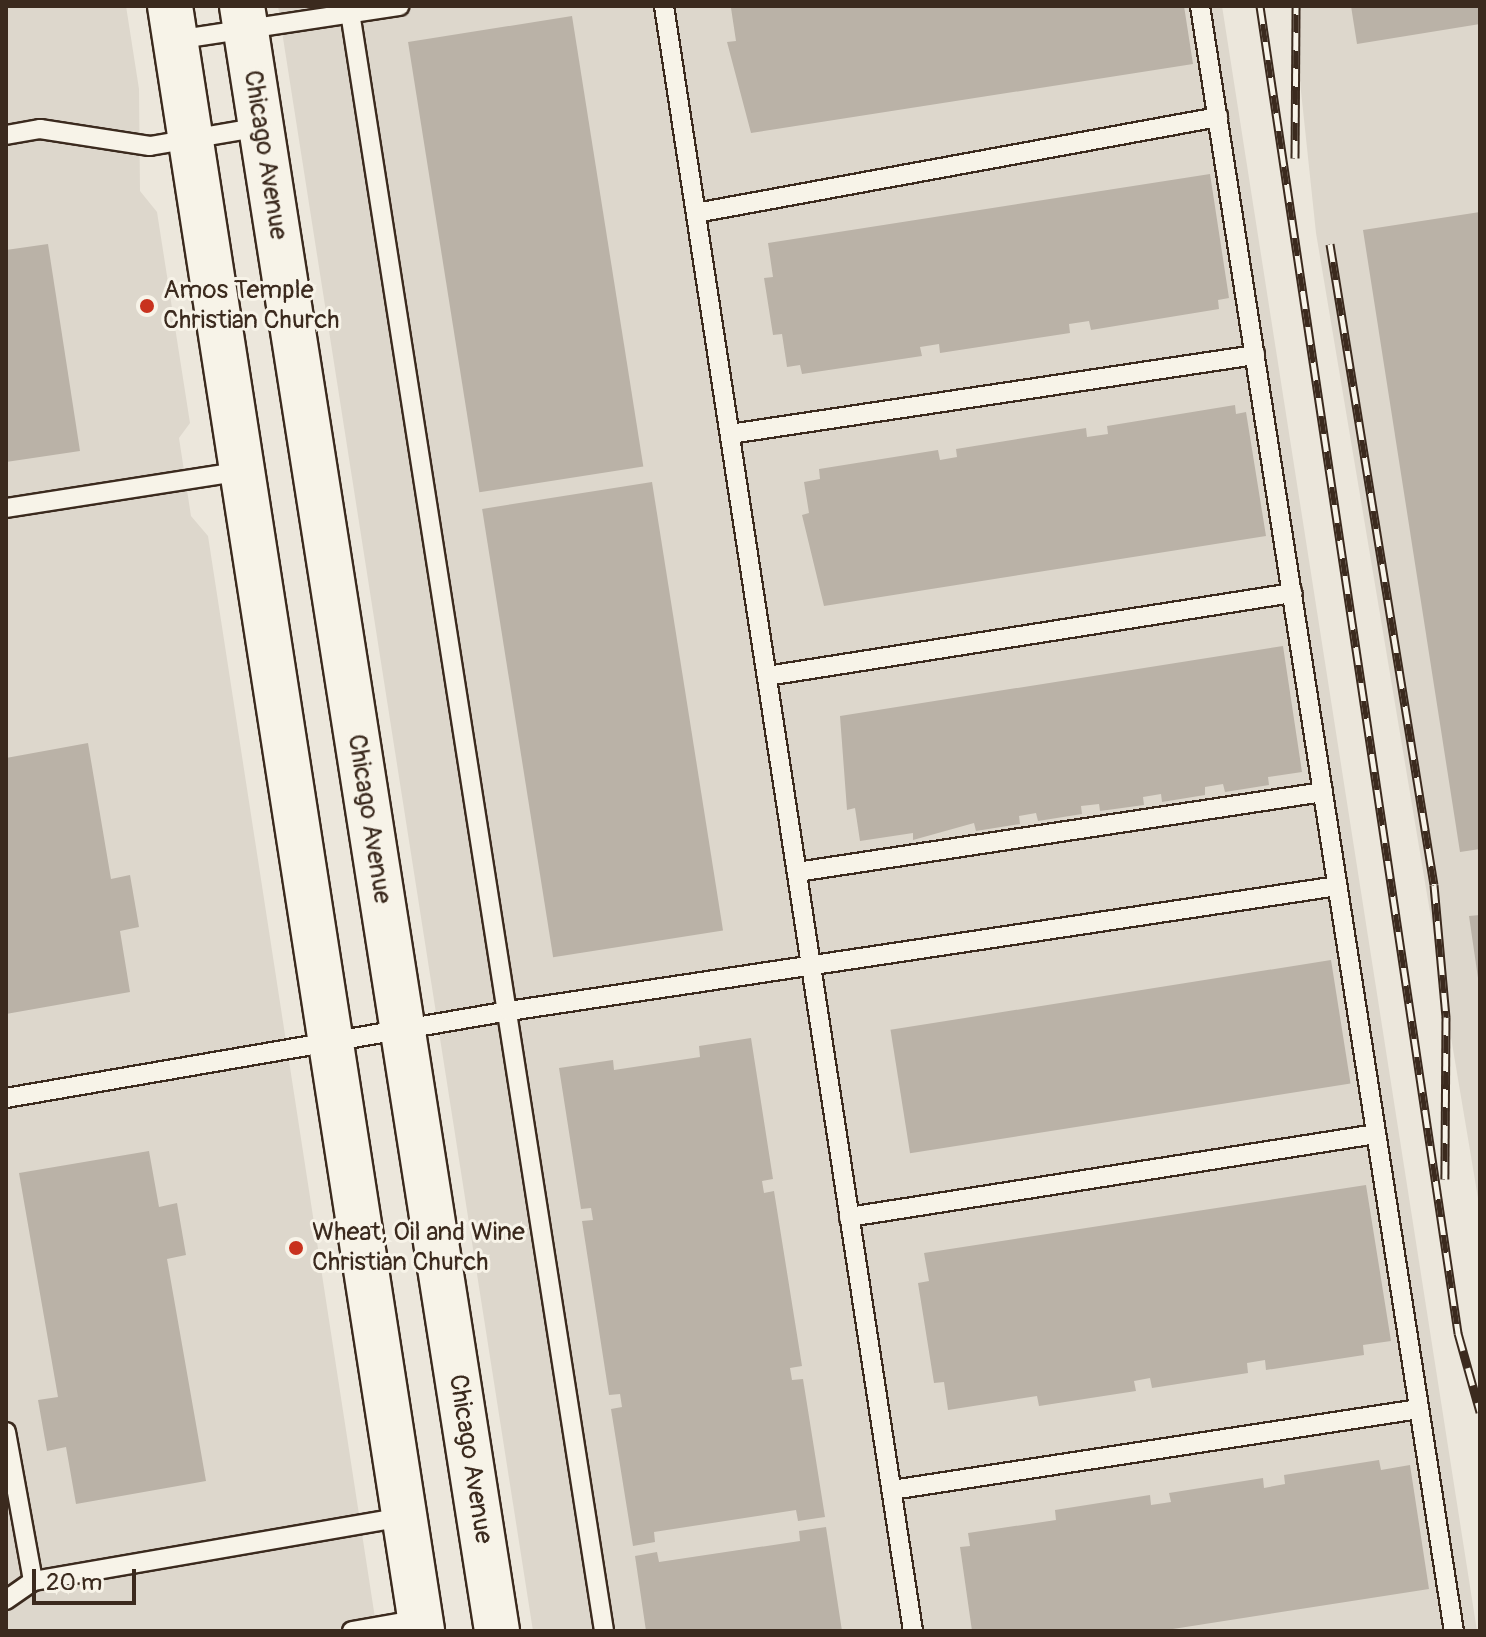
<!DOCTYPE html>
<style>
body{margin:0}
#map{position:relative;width:1486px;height:1637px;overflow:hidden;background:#ece7dc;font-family:Pangolin,sans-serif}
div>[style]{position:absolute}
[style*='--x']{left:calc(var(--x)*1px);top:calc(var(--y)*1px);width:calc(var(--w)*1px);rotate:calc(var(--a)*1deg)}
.built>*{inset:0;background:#ddd7cc}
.building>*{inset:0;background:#bab2a7;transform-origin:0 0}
.roads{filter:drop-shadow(2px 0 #3b2a1e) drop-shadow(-2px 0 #3b2a1e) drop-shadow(0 2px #3b2a1e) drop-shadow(0 -2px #3b2a1e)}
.lane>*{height:18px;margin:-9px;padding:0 9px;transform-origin:9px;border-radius:9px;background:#f7f3e8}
.primary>*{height:44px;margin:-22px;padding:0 22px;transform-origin:22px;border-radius:22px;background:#f7f3e8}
.rail>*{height:9px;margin-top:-4.5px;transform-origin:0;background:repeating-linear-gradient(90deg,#f7f3e8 0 18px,#3b2a1e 0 36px);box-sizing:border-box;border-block:2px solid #3b2a1e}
.dots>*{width:22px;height:22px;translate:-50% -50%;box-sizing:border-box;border:4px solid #f7f3e8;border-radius:50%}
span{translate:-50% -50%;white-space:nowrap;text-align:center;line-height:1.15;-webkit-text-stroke:6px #f7f3e8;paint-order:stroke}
.street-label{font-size:26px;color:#3b2a1e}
.poi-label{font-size:26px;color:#3b2a1e}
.left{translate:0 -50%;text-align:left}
.frame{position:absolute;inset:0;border:8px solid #3b2a1e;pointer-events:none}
.scale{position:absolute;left:32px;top:1569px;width:104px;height:36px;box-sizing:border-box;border:4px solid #3b2a1e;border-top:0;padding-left:10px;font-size:24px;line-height:28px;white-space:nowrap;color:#3b2a1e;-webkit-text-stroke:6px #f7f3e8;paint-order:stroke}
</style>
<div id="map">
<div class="built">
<div style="clip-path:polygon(6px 6px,126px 6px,139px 89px,140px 191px,157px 212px,190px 423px,179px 438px,191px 516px,208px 536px,377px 1631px,6px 1631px)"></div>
<div style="clip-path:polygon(278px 6px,1222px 6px,1477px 1631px,533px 1631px)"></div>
<div style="clip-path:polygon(1292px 6px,1480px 6px,1480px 1210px,1316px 233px)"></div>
</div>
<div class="building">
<div style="clip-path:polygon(746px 6px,1184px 6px,1193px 64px,751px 133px,727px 42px,736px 41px,731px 8px)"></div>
<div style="clip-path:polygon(1351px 6px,1480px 6px,1480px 24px,1357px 44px)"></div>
<div style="left:572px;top:16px;width:456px;height:166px;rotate:81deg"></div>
<div style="clip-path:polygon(1210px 174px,1229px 298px,1218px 300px,1219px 309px,1091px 330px,1089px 321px,1069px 324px,1070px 333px,940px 353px,939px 344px,920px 347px,922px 356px,802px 374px,800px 365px,787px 367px,782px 334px,773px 335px,764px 278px,773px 277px,768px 243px)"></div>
<div style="clip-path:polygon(1480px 212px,1480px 849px,1460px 852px,1363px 230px)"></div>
<div style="clip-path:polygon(48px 244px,80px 451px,6px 462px,6px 250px)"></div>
<div style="clip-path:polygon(1235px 405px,1236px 414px,1246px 412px,1266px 536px,824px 606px,802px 515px,809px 513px,804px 482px,820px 479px,819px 469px,938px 450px,940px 460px,957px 457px,956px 449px,1086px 428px,1087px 437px,1108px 434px,1107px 426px)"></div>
<div style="left:652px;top:482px;width:454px;height:172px;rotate:81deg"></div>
<div style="clip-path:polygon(1283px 646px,1302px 772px,1268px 777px,1269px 785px,1225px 792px,1223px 784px,1205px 787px,1205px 795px,1162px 802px,1161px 794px,1143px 797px,1144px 805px,1100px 811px,1099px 804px,1081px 806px,1082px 814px,1038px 821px,1036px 813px,1019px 816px,1020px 824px,976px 831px,974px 823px,913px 840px,913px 833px,860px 841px,855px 808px,847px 810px,840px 716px)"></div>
<div style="clip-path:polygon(88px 743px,111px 879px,130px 875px,139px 927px,120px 931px,130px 992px,6px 1014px,6px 758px)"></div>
<div style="clip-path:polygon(1480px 915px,1480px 977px,1478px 978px,1469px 916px)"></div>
<div style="left:1331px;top:960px;width:125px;height:446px;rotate:81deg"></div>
<div style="clip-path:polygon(751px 1038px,773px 1179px,762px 1181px,764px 1193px,774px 1191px,802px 1366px,790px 1368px,792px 1380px,803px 1379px,825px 1517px,798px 1521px,796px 1510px,654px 1532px,655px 1542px,633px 1546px,611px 1409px,622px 1407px,620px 1394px,609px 1395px,582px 1221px,593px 1220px,591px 1208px,581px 1209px,559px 1068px,613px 1060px,614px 1070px,700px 1057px,699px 1046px)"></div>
<div style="clip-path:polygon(149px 1151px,159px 1207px,177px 1203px,186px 1255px,167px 1259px,206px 1481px,76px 1504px,66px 1447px,47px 1451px,38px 1400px,58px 1397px,19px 1173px)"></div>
<div style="clip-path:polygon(1366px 1185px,1391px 1341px,1363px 1345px,1364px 1355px,1266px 1370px,1265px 1360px,1247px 1363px,1248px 1373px,1152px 1388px,1150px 1378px,1134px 1381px,1136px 1391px,1039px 1406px,1037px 1396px,948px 1410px,944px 1382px,934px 1383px,918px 1283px,929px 1281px,924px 1253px)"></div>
<div style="clip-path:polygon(1379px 1460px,1381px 1470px,1410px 1465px,1429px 1589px,1160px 1631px,972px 1631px,960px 1547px,970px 1546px,968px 1533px,1056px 1520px,1055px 1510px,1150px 1495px,1151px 1505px,1171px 1502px,1169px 1493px,1263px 1478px,1264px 1488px,1285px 1484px,1284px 1475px)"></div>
<div style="clip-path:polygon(826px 1527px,842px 1631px,646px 1631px,635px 1556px,657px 1552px,659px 1562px,800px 1541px,799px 1531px)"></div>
</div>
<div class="roads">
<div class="lane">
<div style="--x:349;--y:6;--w:1645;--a:81.08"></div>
<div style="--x:664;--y:6;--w:1644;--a:81.29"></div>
<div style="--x:1200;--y:6;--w:1645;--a:81.12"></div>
<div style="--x:175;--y:40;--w:227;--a:-8.6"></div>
<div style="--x:6;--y:135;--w:35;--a:-10"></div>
<div style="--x:40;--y:129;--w:111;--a:8.8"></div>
<div style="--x:150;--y:146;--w:113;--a:-9.7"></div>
<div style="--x:696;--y:213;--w:531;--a:-10.42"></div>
<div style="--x:730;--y:434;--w:531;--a:-8.56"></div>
<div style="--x:6;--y:508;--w:238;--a:-8.9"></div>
<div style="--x:767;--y:676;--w:532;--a:-8.98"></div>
<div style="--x:797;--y:872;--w:532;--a:-8.65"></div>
<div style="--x:6;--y:1098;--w:510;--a:-9.81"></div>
<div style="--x:509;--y:1011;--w:837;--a:-8.58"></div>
<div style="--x:849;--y:1217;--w:533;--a:-8.95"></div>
<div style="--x:6;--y:1432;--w:151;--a:79.7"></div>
<div style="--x:892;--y:1490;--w:533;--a:-8.74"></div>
<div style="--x:6;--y:1600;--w:33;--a:-35"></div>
<div style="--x:33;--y:1581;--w:376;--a:-9.8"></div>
<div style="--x:352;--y:1631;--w:69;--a:-10"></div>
</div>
<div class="primary">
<div style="--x:170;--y:6;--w:1644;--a:81.18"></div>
<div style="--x:242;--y:6;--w:1645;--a:81.08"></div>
</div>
</div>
<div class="rail">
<div style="--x:1260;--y:6;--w:1342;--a:81.51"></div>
<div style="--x:1458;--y:1333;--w:82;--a:74.4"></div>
<div style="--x:1295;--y:158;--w:152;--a:-89.6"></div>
<div style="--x:1330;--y:244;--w:649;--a:80.78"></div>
<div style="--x:1434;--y:885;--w:133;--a:84.8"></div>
<div style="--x:1446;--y:1017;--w:162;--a:90.4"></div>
</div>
<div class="dots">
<div style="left:147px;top:306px;background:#c8321e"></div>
<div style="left:296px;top:1248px;background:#c8321e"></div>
</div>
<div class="street-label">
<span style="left:265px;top:155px;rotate:81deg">Chicago Avenue</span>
<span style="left:369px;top:819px;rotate:81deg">Chicago Avenue</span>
<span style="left:470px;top:1459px;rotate:81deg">Chicago Avenue</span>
</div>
<div class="poi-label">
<span class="left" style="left:163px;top:306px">Amos Temple<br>Christian Church</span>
<span class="left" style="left:312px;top:1248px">Wheat, Oil and Wine<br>Christian Church</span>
</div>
<div class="frame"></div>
<div class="scale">20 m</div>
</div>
